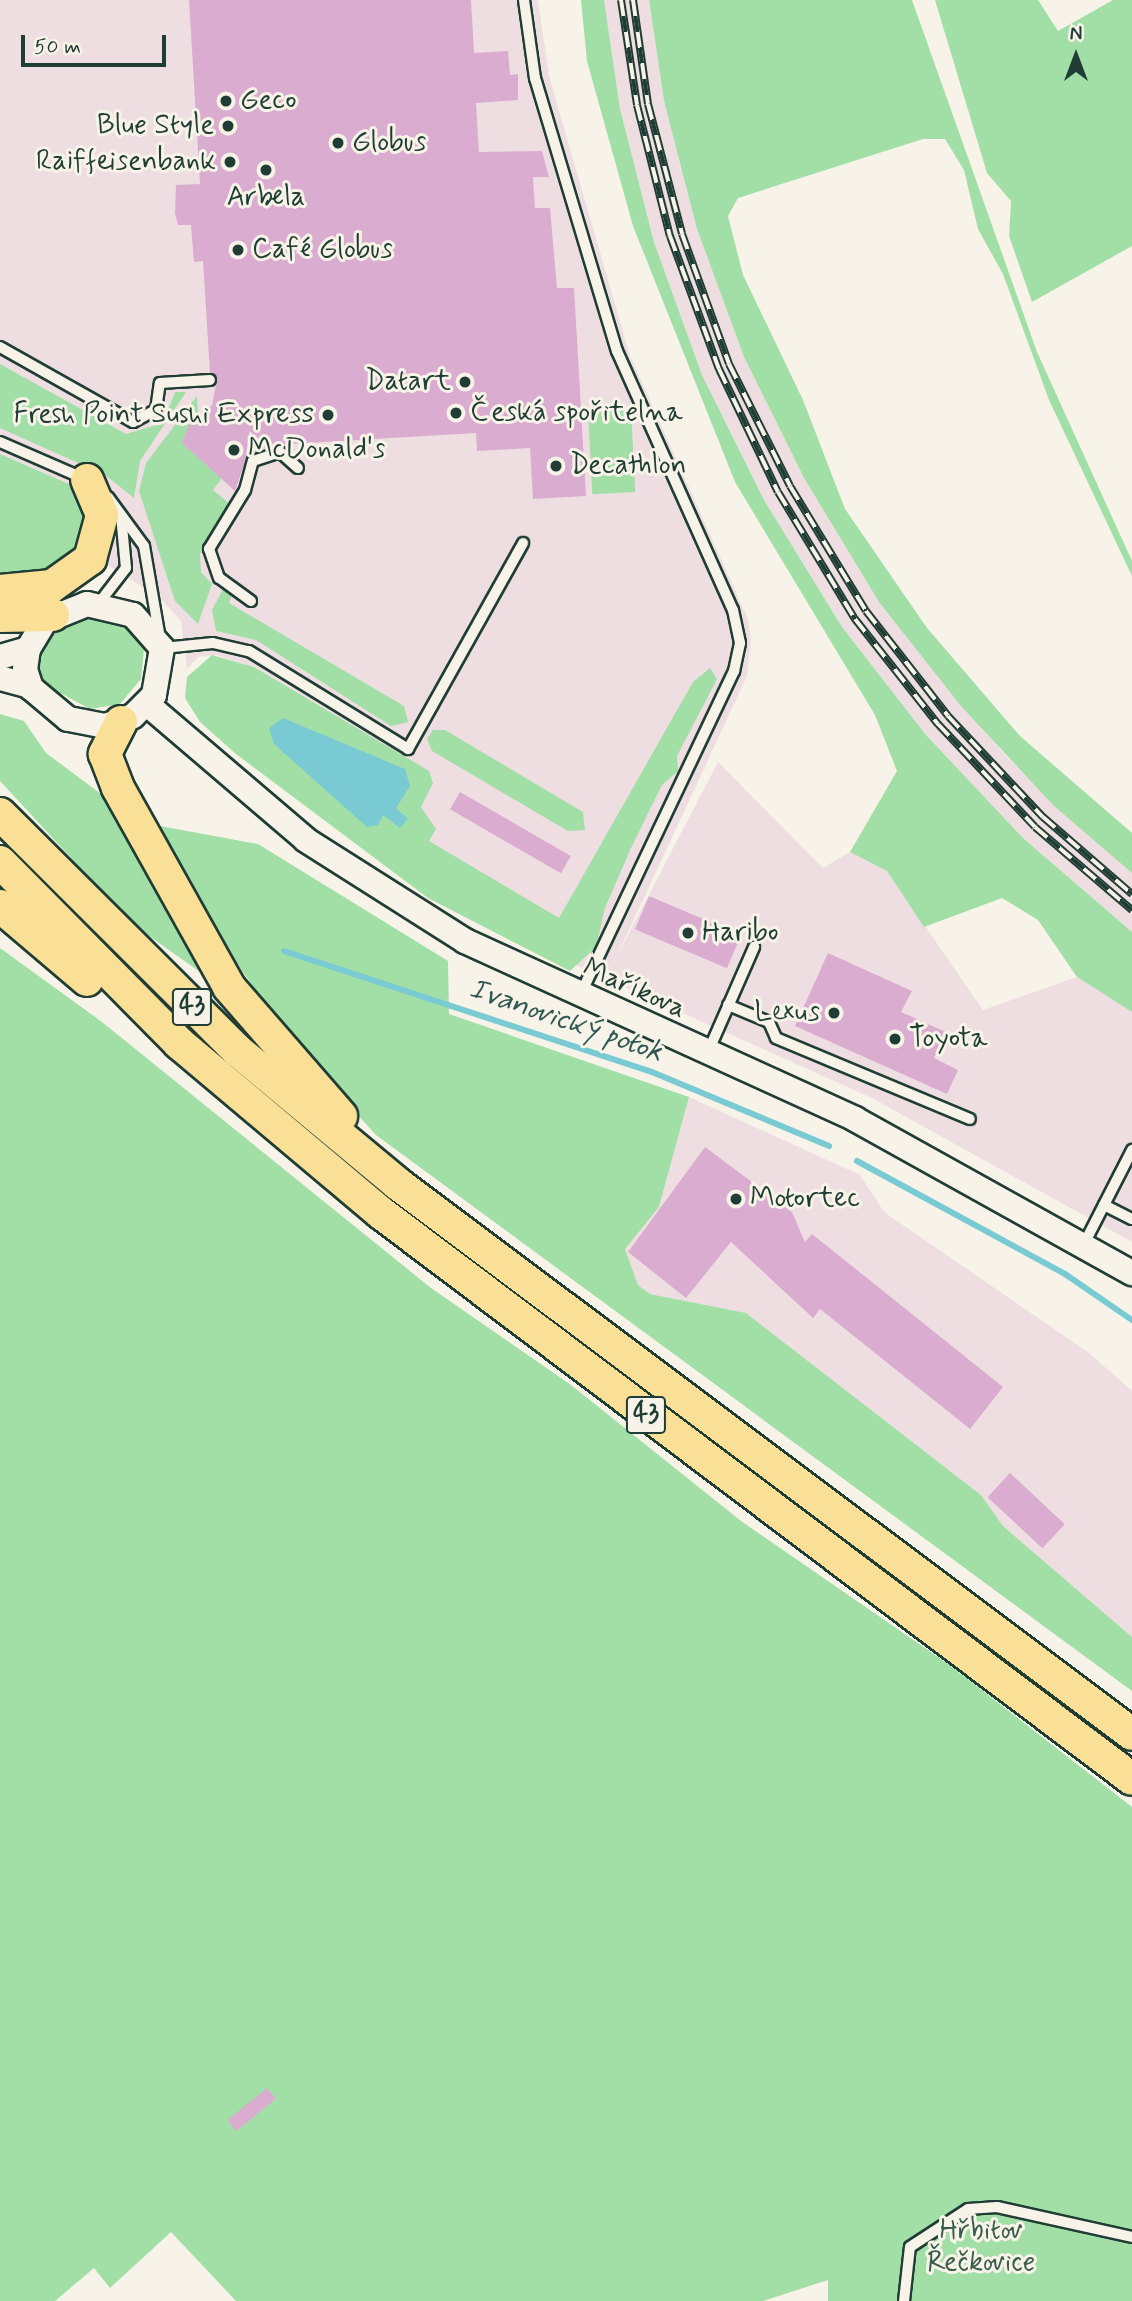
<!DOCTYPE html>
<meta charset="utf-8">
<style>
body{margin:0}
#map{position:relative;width:1132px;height:2301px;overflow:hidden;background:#f7f3e8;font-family:Mynerve,sans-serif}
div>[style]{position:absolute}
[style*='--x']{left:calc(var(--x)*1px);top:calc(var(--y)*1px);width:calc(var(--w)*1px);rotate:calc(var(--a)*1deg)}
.built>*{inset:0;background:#eedee1}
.green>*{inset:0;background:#a1dfa7;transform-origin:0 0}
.water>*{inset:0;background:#79cad3}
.stream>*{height:6px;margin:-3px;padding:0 3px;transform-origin:3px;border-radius:3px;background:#79cad3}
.building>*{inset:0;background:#daadd0;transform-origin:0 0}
.roads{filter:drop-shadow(2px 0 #1f3d34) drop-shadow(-2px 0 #1f3d34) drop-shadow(0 2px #1f3d34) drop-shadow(0 -2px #1f3d34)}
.service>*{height:10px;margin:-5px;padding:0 5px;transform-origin:5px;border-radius:5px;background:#f7f3e8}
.tertiary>*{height:24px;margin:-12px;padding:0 12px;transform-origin:12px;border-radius:12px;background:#f7f3e8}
.trunk>*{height:32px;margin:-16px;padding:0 16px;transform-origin:16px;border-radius:16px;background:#fadf96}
.rail>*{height:8px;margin-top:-4px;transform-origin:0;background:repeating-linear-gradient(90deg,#f7f3e8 0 16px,#1f3d34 0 32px);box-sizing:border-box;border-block:2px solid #1f3d34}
.dots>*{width:19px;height:19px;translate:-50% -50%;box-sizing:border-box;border:4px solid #f7f3e8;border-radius:50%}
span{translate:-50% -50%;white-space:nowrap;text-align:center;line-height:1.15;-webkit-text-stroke:6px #f7f3e8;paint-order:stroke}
.shield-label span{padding:2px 5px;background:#f7f3e8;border:2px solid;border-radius:5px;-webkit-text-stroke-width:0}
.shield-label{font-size:26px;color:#1f3d34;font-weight:700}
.poi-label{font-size:28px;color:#1f3d34}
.left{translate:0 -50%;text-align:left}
.right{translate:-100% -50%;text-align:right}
.street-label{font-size:28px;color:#1f3d34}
.park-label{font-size:28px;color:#395d4b}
.water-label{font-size:30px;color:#315954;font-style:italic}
.north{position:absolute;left:1041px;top:21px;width:70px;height:70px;-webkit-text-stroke:5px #f7f3e8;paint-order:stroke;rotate:0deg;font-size:19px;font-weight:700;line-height:28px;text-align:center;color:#1f3d34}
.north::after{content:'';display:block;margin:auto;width:24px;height:32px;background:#1f3d34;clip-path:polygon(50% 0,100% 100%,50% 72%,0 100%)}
.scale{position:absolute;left:21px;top:35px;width:145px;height:32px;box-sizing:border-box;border:4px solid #1f3d34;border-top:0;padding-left:9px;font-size:21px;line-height:24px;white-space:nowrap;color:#1f3d34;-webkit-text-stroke:5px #f7f3e8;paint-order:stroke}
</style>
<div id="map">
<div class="built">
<div style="clip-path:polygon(0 0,538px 0,549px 76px,630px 356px,748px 619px,751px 642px,747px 676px,615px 960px,718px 762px,823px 868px,850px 852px,887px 871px,983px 1010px,1077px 977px,1132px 1012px,1132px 1242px,870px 1097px,517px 939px,383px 864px,433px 781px,428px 772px,254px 667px,216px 655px,198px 657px,187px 669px,181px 621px,160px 598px,87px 552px,76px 487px,0 454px)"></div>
<div style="clip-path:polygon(604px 0,649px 0,664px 101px,697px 229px,744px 357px,804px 478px,879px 602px,1006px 756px,1132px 873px,1132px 932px,1023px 838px,926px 735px,842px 627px,764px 500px,702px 375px,654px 242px,620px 109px)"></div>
<div style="clip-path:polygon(689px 1097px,860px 1175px,884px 1212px,1089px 1353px,1132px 1391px,1132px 1637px,1003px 1526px,981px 1495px,746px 1313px,650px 1294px,638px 1285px,625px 1249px,659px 1207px)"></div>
</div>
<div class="green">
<div style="clip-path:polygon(581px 0,604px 0,620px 109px,654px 242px,702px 375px,764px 500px,842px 627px,926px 735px,1023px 838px,1132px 932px,1132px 1012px,1077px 977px,1038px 920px,1002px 898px,924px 927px,887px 871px,850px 852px,897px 771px,875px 715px,735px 482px,633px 226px,587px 61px)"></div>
<div style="clip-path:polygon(649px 0,912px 0,1037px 352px,1132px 561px,1132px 576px,1049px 400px,1003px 274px,978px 229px,964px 170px,945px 139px,923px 139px,738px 198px,728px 216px,743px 275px,803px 400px,845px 509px,927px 628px,1020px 736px,1132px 833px,1132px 873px,1054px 806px,961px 706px,879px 602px,804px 478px,744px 357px,697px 229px,664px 101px)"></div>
<div style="clip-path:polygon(935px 0,1038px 0,1058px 31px,1113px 0,1132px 0,1132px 246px,1032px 302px,1009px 236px,1011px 201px,987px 173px)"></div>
<div style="clip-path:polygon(0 364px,126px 434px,163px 423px,175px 392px,186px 392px,140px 461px,134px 498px,105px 475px,0 428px)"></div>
<div style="clip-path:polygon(197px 396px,198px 415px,189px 425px,222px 478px,213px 490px,230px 504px,200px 554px,201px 572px,212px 584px,198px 624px,175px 601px,139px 491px,146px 463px)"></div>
<div style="left:631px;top:410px;width:82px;height:43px;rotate:87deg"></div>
<div style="clip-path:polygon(0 454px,76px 487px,95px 522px,62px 572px,0 583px)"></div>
<div style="clip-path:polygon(223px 589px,232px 595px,229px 603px,404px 706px,408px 722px,391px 726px,256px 640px,216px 631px,212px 610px)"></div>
<div style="clip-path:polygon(79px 614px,113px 615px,136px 632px,144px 648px,141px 679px,120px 704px,90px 709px,38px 681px,35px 657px,56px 625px)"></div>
<div style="clip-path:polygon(212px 655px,254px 667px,429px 771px,433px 783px,421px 807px,436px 829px,429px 841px,559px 918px,693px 682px,710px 668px,717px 679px,677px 756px,678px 771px,662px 785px,631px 848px,605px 908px,596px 947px,570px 971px,428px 898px,236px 754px,200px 722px,185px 698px,187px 677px)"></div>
<div style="clip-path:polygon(0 714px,24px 721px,46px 753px,109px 800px,200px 972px,132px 924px,0 781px)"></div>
<div style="clip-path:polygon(433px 730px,445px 730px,583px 812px,585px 830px,568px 831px,432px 751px,427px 739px)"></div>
<div style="clip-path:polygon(160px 826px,258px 844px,448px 961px,449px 1014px,689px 1097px,659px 1207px,625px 1249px,638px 1285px,650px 1294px,746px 1313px,981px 1495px,1003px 1526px,1132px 1637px,1132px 1691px,376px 1135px,291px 1042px,236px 962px)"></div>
<div style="clip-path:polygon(0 948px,102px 1022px,431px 1288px,571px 1385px,741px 1521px,951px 1666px,1132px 1807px,1132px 2301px,828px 2301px,828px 2280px,763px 2301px,236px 2301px,171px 2232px,110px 2288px,94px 2268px,55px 2301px,0 2301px)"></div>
</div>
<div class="water">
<div style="clip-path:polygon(283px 718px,405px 769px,410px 786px,396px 808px,408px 819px,400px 828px,383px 815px,378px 825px,367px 827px,274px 744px,269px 728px)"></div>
</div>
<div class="stream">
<div style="--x:284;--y:951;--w:387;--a:18.2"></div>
<div style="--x:652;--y:1072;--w:192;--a:22.7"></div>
<div style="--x:857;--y:1161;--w:237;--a:28.5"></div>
<div style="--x:1065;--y:1274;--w:81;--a:34.5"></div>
</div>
<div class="building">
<div style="clip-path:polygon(189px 0,471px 0,474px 53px,508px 51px,510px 75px,518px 74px,518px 100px,476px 103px,479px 152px,542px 151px,549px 177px,533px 177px,535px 208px,550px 208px,557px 288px,574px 288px,586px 496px,533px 499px,530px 448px,477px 451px,476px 433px,272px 445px,247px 456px,235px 491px,182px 443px,189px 425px,212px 405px,217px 380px,210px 373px,203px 261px,194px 262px,191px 225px,178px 225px,175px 213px,176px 185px,200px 184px)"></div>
<div style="left:460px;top:792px;width:128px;height:20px;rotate:30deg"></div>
<div style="left:649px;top:896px;width:100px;height:36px;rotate:23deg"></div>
<div style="clip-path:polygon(828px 953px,912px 991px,901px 1012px,946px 1032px,934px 1058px,958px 1070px,947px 1094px,795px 1026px)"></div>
<div style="clip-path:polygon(705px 1147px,792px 1212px,805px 1242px,812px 1234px,1003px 1387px,970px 1429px,820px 1309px,813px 1318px,731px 1242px,686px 1298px,628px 1252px)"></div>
<div style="left:1010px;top:1473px;width:75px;height:33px;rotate:43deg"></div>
<div style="left:267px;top:2088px;width:14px;height:51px;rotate:51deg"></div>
</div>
<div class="roads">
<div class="service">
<div style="--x:524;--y:0;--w:79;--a:82"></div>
<div style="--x:535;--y:78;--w:285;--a:73.3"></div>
<div style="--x:617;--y:351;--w:284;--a:65.9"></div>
<div style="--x:733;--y:610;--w:34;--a:78"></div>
<div style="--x:740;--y:643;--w:29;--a:102"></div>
<div style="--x:734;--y:671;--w:357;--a:115.4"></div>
<div style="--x:0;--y:347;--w:153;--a:29.4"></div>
<div style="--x:133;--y:422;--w:26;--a:-28"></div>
<div style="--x:156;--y:410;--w:27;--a:-82"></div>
<div style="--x:160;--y:383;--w:50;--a:-3.4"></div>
<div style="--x:0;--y:442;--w:93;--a:23.5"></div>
<div style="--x:108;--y:497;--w:61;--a:53.7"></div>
<div style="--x:144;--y:546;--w:94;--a:80.2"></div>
<div style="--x:251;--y:601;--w:39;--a:-144"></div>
<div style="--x:219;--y:578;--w:31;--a:-109"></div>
<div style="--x:209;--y:549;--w:69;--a:-58.6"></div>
<div style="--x:245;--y:490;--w:30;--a:-75"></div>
<div style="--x:253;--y:461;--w:28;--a:-18"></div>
<div style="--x:280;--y:452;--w:24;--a:42"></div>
<div style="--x:99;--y:603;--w:44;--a:-52.4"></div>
<div style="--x:126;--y:568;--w:53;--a:-95.4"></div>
<div style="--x:163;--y:648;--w:50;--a:-5.7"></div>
<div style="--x:213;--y:643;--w:37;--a:13"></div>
<div style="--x:249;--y:651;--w:187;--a:31.6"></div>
<div style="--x:408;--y:749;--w:236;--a:-60.8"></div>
<div style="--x:728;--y:1005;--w:44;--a:22.5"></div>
<div style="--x:769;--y:1022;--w:17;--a:66"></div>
<div style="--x:776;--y:1038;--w:210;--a:22.7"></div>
<div style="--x:708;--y:1052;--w:115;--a:-66.3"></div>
<div style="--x:1104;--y:1205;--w:31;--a:27"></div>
<div style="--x:1084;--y:1244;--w:106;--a:-62.9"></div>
<div style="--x:904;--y:2301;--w:54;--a:-83.7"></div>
<div style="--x:910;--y:2247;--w:69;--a:-33.2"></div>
<div style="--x:968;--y:2209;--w:29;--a:-4"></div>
<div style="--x:997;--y:2207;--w:138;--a:12.5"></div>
</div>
<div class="tertiary">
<div style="--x:87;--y:604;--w:47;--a:13.4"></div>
<div style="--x:133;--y:615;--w:44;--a:48.7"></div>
<div style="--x:162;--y:648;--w:48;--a:99.7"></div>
<div style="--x:154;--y:695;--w:30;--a:135"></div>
<div style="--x:133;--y:716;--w:30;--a:160"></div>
<div style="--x:105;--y:726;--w:38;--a:-169"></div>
<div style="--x:68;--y:719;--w:48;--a:-140"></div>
<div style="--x:31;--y:688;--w:19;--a:-108"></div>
<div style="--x:25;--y:670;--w:21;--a:-82"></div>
<div style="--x:28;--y:649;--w:33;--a:-59"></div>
<div style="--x:45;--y:621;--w:45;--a:-22"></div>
<div style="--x:0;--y:657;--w:29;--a:-16"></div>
<div style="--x:0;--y:678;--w:30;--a:15"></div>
<div style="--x:147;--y:704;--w:209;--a:40.5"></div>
<div style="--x:306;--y:840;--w:188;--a:32.4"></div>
<div style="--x:465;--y:941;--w:429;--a:24.5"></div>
<div style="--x:855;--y:1119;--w:317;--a:29.1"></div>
</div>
<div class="trunk">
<div style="--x:0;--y:591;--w:52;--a:-5.5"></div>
<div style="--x:52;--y:586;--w:47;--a:-35.4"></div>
<div style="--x:90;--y:559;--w:46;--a:-74.7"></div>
<div style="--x:102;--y:515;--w:38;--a:-113"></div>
<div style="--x:0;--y:616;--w:53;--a:-1.1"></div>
<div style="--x:121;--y:722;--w:36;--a:117"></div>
<div style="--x:105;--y:754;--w:36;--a:69"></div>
<div style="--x:118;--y:788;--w:228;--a:60.8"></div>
<div style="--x:229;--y:987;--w:171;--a:49"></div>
<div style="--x:0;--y:814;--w:336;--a:44.9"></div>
<div style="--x:238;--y:1051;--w:208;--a:39.7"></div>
<div style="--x:398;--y:1184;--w:917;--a:36.84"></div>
<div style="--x:0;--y:862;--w:255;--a:45.3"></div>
<div style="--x:179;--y:1043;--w:264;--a:40.1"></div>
<div style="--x:381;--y:1213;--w:940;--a:37"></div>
<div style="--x:0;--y:906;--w:114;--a:40.4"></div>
</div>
</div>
<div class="rail">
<div style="--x:621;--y:0;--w:106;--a:81.3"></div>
<div style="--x:637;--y:105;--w:135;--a:75.9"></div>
<div style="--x:670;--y:236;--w:142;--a:69.8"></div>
<div style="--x:719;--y:369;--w:136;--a:64.4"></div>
<div style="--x:778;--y:492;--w:149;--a:58.8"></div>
<div style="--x:855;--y:619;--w:134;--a:51.7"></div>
<div style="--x:938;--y:724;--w:141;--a:46.7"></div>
<div style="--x:1035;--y:827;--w:128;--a:40.6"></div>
<div style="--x:633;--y:0;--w:105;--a:81.8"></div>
<div style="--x:648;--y:104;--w:134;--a:75.3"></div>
<div style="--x:682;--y:234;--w:138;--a:70.1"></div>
<div style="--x:729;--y:364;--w:136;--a:63.4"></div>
<div style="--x:790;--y:486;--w:146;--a:58.7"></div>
<div style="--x:866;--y:611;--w:133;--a:52"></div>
<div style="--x:948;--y:716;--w:139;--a:46.8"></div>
<div style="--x:1043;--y:817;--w:118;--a:40.9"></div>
</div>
<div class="dots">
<div style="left:226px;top:101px;background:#1f3d34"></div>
<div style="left:228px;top:126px;background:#1f3d34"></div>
<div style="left:338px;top:143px;background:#1f3d34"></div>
<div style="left:230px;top:162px;background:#1f3d34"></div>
<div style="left:266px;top:170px;background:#1f3d34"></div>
<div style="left:238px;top:250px;background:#1f3d34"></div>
<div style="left:465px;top:382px;background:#1f3d34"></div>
<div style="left:456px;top:413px;background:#1f3d34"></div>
<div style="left:328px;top:415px;background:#1f3d34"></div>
<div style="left:234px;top:450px;background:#1f3d34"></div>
<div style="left:556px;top:466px;background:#1f3d34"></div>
<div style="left:688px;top:933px;background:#1f3d34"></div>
<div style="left:834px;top:1013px;background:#1f3d34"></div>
<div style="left:895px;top:1039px;background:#1f3d34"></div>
<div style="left:736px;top:1199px;background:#1f3d34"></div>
</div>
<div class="shield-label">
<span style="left:192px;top:1007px">43</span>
<span style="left:646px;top:1415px">43</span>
</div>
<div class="poi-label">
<span class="left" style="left:240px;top:101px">Geco</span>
<span class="right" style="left:214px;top:126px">Blue Style</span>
<span class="left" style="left:352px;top:143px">Globus</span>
<span class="right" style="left:216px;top:162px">Raiffeisenbank</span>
<span style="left:266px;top:198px">Arbela</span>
<span class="left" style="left:252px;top:250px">Café Globus</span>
<span class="right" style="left:451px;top:382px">Datart</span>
<span class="left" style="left:470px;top:413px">Česká spořitelna</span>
<span class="right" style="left:314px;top:415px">Fresh Point Sushi Express</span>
<span class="left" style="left:248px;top:450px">McDonald's</span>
<span class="left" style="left:570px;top:466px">Decathlon</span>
<span class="left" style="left:702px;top:933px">Haribo</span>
<span class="right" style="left:820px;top:1013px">Lexus</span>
<span class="left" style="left:909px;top:1039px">Toyota</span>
<span class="left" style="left:750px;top:1199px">Motortec</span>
</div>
<div class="street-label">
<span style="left:634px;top:989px;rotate:24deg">Maříkova</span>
</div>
<div class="park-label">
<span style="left:981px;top:2247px">Hřbitov<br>Řečkovice</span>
</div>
<div class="water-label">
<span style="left:566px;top:1021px;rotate:19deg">Ivanovický potok</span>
</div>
<div class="north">N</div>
<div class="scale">50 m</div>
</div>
